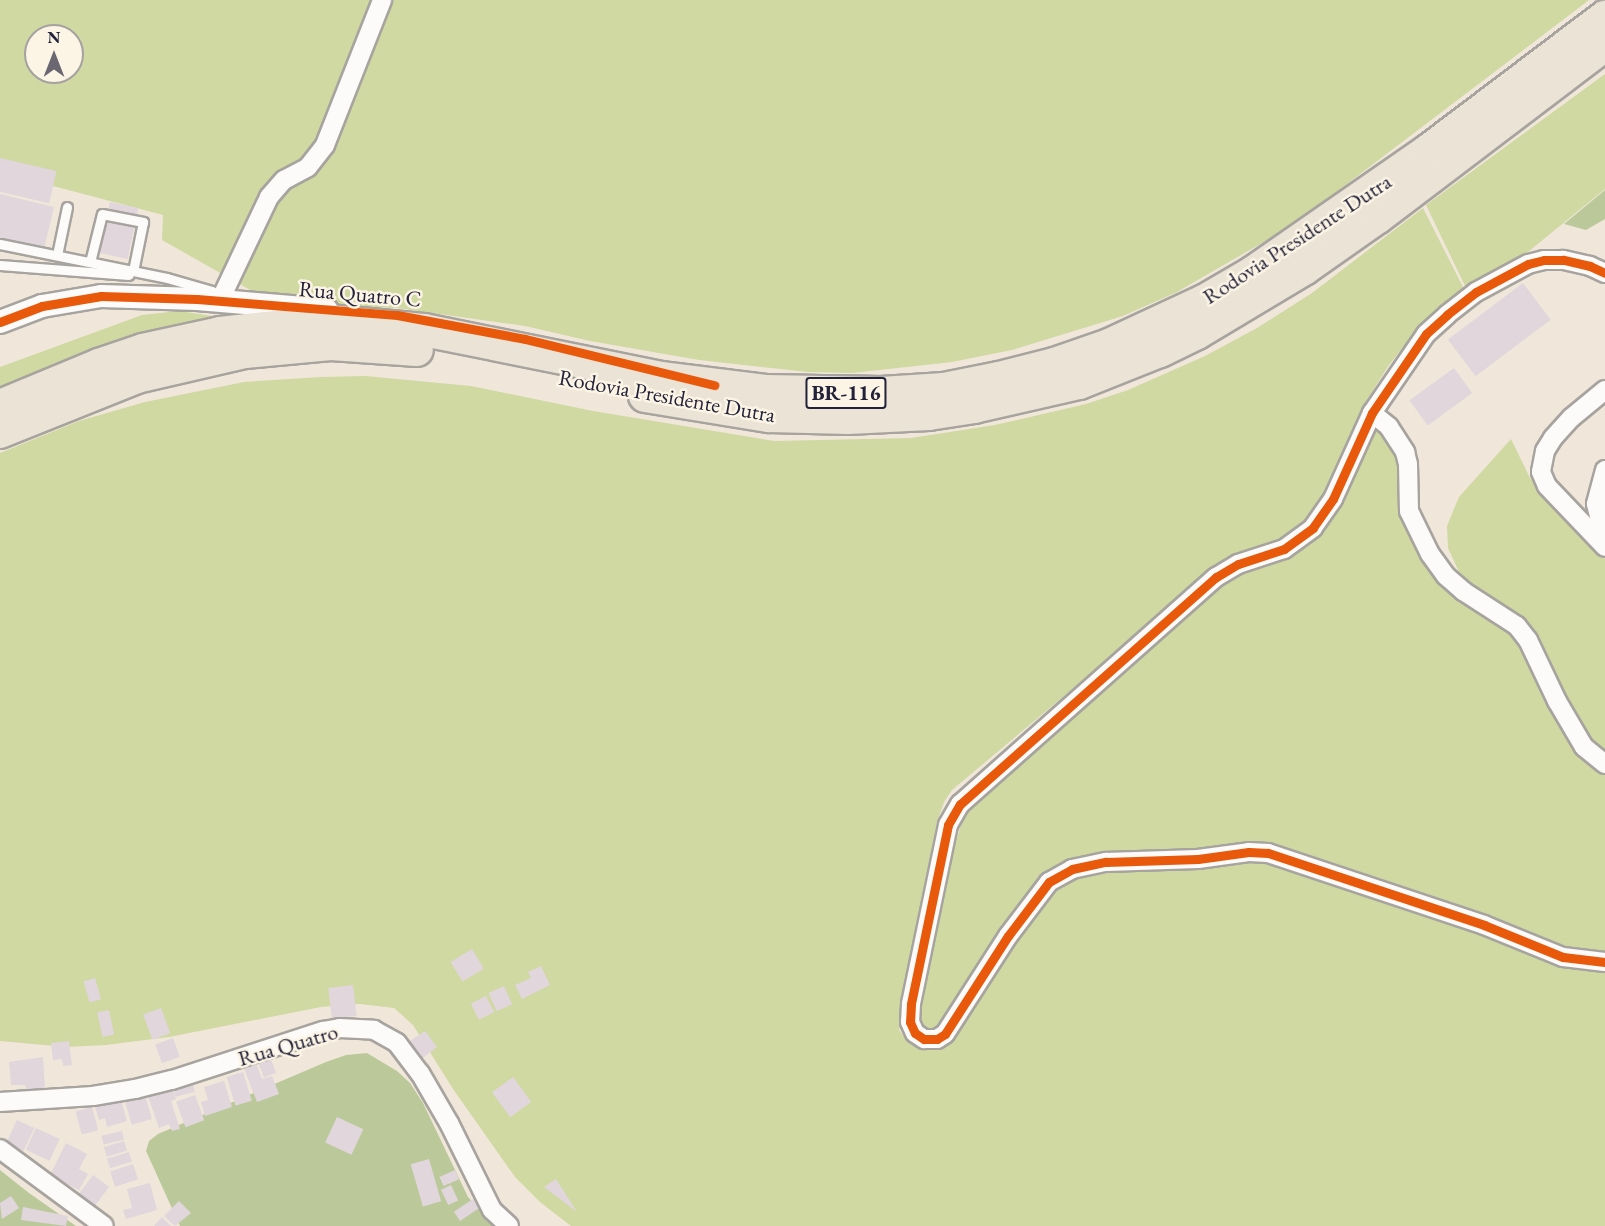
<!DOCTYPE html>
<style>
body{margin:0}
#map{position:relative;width:1605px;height:1226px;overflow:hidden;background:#f0e7da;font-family:"EB Garamond",serif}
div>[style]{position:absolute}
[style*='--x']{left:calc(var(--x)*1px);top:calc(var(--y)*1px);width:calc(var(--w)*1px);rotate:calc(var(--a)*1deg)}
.green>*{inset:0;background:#cfd9a1}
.forest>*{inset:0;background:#bbc99a}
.building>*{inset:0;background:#e0d6dc;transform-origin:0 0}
.roads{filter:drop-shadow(2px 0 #a7a39e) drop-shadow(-2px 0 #a7a39e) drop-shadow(0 2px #a7a39e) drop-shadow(0 -2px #a7a39e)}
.service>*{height:9px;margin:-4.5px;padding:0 4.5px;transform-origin:4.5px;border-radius:4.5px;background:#fdfbf9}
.minor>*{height:18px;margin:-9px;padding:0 9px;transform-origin:9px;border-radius:9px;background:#fdfbf9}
.tertiary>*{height:22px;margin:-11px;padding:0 11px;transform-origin:11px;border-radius:11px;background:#fdfbf9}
.motorway>*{height:32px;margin:-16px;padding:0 16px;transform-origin:16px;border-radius:16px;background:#ece3d7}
.cycleway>*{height:9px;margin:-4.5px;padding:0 4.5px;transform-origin:4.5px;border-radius:4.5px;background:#e8590c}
span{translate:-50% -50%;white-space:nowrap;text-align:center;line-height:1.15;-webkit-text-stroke:5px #fcf5e5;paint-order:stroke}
.shield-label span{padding:2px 4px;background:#fcf5e5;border:2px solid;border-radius:4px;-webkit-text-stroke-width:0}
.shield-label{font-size:21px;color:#22223b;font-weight:700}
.street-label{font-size:22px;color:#22223b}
.north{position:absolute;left:24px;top:24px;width:60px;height:60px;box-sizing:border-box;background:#fcf5e5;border:2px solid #a5a1a1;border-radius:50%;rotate:0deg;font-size:16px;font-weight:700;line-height:24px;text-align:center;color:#22223b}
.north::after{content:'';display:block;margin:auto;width:21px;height:27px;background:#6a6773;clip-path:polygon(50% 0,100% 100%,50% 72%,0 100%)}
</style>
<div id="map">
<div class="green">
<div style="clip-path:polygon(evenodd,0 0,1589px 0,1293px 225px,1177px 292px,1123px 316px,1012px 350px,952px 362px,852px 373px,808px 372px,699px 360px,590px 341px,525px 326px,397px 308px,311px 304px,269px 297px,252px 291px,162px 240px,163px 215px,0 172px,0 0,36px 36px,72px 36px,72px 72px,36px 72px,36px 36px)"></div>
<div style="clip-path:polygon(1605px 74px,1605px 189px,1523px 256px,1467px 290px,1426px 205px)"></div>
<div style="clip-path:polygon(1423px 208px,1465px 291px,1436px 313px,1410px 338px,1389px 365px,1366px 401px,1324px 501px,1294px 536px,1209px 572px,1190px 586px,1162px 614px,952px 790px,944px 802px,937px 822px,899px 1030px,909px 1043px,926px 1049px,935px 1049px,951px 1041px,1035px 911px,1063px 885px,1079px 878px,1132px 869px,1252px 861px,1276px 862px,1605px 967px,1605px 1226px,571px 1226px,540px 1202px,515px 1177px,453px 1089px,413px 1025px,394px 1008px,360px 1004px,321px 1007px,169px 1037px,106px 1045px,66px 1047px,0 1041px,0 453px,79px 421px,145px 402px,244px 382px,321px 377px,365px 376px,471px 386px,593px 411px,774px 441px,911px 438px,995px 425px,1086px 404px,1128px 390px,1205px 356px,1257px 328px,1312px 293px)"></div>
<div style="clip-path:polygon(180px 311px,219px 317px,137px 342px,0 397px,0 367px,142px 315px)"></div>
<div style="clip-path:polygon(1373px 420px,1401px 456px,1401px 510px,1405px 525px,1425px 559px,1515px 632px,1588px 760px,1605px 773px,1605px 957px,1581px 956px,1303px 859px,1073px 863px,938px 1028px,926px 1028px,920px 1021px,920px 1011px,932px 941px,943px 885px,961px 825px,968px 811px,1219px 583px,1248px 569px,1292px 553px,1312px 539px)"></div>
<div style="clip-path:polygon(1511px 439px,1530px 478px,1605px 559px,1605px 756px,1594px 746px,1575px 714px,1535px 633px,1510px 611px,1473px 589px,1459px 572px,1448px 548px,1447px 526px,1459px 497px)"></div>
</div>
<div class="forest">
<div style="clip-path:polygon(1605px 190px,1605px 219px,1586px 230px,1564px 224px)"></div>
<div style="clip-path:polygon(367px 1053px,397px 1071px,410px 1083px,423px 1103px,468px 1197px,494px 1226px,180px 1226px,146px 1151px,149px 1141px,158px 1134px,326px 1062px,346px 1055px)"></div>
<div style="clip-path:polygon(0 1170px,29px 1193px,76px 1226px,0 1226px)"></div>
</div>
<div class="building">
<div style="left:0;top:158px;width:58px;height:33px;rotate:13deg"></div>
<div style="clip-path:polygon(0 194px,54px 207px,44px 249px,0 240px)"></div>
<div style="left:110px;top:202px;width:29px;height:52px;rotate:12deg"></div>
<div style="left:1523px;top:283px;width:46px;height:94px;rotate:53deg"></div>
<div style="left:1454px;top:368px;width:31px;height:55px;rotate:54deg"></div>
<div style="left:472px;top:949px;width:23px;height:25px;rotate:59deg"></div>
<div style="clip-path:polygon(541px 966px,550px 985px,522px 999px,515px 985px,531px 978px,528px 972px)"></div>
<div style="left:95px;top:978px;width:22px;height:12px;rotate:74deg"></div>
<div style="left:353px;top:985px;width:31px;height:25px;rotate:83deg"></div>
<div style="left:504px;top:986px;width:20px;height:17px;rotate:66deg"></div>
<div style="left:486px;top:996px;width:18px;height:17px;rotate:63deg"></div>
<div style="left:161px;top:1008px;width:27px;height:19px;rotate:70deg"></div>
<div style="left:109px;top:1010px;width:25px;height:12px;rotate:78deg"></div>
<div style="clip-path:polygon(425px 1031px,437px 1047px,419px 1061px,410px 1048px,413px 1045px,410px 1041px)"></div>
<div style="left:173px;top:1038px;width:20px;height:19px;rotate:70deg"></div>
<div style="clip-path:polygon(69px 1041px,72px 1065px,63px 1066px,62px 1059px,53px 1060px,51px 1043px)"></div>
<div style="clip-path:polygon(43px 1057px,45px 1090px,26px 1089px,25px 1085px,11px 1085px,9px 1062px)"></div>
<div style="left:270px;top:1057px;width:17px;height:13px;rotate:69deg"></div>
<div style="clip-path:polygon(255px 1061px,262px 1079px,272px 1076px,279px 1094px,257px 1102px,243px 1066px)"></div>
<div style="left:243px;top:1072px;width:30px;height:17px;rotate:73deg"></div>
<div style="left:513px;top:1077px;width:31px;height:26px;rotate:54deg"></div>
<div style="left:192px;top:1081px;width:11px;height:20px;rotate:75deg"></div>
<div style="clip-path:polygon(224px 1081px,232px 1107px,205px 1116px,201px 1102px,208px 1100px,204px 1087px)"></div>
<div style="clip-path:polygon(172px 1088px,176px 1099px,171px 1101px,180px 1129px,172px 1131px,169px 1124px,159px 1128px,148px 1096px)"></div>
<div style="left:145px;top:1095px;width:25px;height:21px;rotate:74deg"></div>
<div style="left:195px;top:1095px;width:27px;height:20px;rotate:70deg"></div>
<div style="clip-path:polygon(121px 1100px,127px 1121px,107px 1127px,105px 1118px,99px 1120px,95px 1107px)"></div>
<div style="left:92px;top:1107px;width:24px;height:17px;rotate:75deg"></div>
<div style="left:337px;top:1117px;width:29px;height:28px;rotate:25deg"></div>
<div style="left:17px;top:1120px;width:19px;height:25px;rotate:25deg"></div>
<div style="left:36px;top:1128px;width:26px;height:24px;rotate:25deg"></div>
<div style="left:122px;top:1131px;width:9px;height:21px;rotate:77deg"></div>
<div style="left:124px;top:1141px;width:10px;height:21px;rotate:73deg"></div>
<div style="clip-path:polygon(66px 1143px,87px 1154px,79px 1169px,88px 1174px,79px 1190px,50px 1175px)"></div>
<div style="left:129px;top:1152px;width:10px;height:23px;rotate:73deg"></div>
<div style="left:429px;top:1159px;width:44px;height:19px;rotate:74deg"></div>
<div style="left:133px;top:1164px;width:16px;height:24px;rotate:72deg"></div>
<div style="left:455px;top:1170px;width:10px;height:17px;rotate:66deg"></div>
<div style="left:93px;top:1175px;width:20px;height:25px;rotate:37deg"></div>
<div style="clip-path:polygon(556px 1179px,577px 1212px,544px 1187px)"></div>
<div style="clip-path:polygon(150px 1183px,157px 1210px,126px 1219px,123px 1210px,132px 1208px,127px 1189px)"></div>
<div style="left:451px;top:1185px;width:17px;height:11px;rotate:65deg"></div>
<div style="clip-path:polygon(11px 1196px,19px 1208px,2px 1219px,0 1203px)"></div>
<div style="left:473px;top:1199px;width:11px;height:23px;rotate:56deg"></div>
<div style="clip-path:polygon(179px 1201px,191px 1213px,175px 1226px,164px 1216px)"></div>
<div style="clip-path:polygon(23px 1207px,68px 1216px,66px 1226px,21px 1220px)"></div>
<div style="clip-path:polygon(162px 1217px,171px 1226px,154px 1226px)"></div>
</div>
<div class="roads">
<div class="service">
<div style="--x:0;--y:244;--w:170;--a:11.5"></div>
<div style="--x:167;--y:278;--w:47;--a:16.1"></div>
<div style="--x:57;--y:255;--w:49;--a:-78.2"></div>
<div style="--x:90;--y:262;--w:49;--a:-76"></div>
<div style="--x:102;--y:214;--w:42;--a:11"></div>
<div style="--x:143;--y:222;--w:50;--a:101.5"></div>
<div style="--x:0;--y:265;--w:129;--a:4.4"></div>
</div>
<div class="minor">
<div style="--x:1605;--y:273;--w:17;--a:-155"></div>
<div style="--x:1590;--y:266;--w:28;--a:-167"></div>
<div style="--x:1563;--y:260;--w:19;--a:180"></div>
<div style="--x:1544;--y:260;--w:16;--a:166"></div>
<div style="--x:1528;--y:264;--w:59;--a:151.7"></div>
<div style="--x:1476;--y:292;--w:37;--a:142"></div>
<div style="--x:1447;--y:315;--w:28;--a:138"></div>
<div style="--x:1426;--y:334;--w:96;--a:124.4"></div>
<div style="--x:1372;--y:413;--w:94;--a:114.4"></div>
<div style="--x:1333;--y:499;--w:35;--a:125"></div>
<div style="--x:1313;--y:528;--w:36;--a:144"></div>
<div style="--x:1284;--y:549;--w:48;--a:161.9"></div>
<div style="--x:1238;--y:564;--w:26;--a:149"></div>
<div style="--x:1216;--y:577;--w:342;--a:138.4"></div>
<div style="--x:960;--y:804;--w:24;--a:120"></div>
<div style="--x:948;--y:825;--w:183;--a:101.7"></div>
<div style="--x:911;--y:1004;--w:18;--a:93"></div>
<div style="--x:910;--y:1022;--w:12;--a:66"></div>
<div style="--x:915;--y:1033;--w:11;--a:34"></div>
<div style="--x:924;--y:1039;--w:13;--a:0"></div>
<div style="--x:937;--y:1039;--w:9;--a:-32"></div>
<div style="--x:945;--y:1034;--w:117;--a:-57.3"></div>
<div style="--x:1008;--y:936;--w:68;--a:-52.8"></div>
<div style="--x:1049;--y:882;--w:26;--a:-29"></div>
<div style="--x:1072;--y:869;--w:35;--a:-12"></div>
<div style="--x:1106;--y:862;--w:92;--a:-1.9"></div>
<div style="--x:1198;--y:859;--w:51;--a:-7.8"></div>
<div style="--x:1249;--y:852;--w:19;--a:3"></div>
<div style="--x:1268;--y:853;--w:228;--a:18.4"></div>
<div style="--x:1484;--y:925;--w:85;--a:22.1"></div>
<div style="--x:1563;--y:957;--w:42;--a:6.8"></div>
<div style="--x:223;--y:294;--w:107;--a:-64.6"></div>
<div style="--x:269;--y:197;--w:23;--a:-49"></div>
<div style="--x:284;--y:180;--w:27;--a:-28"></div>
<div style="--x:308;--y:167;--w:28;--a:-52"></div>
<div style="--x:325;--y:145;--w:156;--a:-68.5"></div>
<div style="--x:1605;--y:390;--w:44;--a:140.5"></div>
<div style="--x:1571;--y:418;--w:27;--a:132"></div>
<div style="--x:1553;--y:438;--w:15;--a:122"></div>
<div style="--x:1545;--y:451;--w:21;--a:101"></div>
<div style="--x:1541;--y:472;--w:15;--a:67"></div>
<div style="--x:1547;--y:486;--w:84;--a:46.4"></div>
<div style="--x:1372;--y:413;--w:22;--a:39"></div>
<div style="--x:1389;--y:427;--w:30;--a:57"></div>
<div style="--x:1405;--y:452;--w:12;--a:76"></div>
<div style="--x:1408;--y:464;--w:47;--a:88.8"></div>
<div style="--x:1409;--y:511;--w:48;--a:64"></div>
<div style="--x:1430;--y:554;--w:27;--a:54"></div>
<div style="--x:1446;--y:576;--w:23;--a:41"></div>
<div style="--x:1463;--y:591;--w:64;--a:32.9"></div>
<div style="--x:1517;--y:626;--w:18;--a:52"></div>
<div style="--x:1528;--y:640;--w:68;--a:64.6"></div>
<div style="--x:1557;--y:701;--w:53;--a:59.6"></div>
<div style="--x:1584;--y:747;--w:27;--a:39"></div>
<div style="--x:1605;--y:470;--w:35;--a:105"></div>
<div style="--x:1596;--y:504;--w:38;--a:76"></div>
<div style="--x:0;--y:1102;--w:93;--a:-3.7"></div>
<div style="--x:93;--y:1096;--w:43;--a:-9.5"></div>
<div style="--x:135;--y:1089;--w:38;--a:-14"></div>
<div style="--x:172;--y:1080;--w:159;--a:-18"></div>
<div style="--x:323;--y:1031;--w:17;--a:-10"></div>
<div style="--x:340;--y:1028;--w:34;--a:3"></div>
<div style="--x:374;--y:1030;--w:26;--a:29"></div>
<div style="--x:397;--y:1043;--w:38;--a:53"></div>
<div style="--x:420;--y:1073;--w:58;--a:59.9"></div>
<div style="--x:449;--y:1123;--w:97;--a:63.7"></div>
<div style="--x:492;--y:1210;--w:23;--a:43"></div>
<div style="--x:0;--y:1149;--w:129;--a:36.5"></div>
</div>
<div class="tertiary">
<div style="--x:0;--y:322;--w:45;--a:-20.9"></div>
<div style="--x:42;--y:306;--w:60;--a:-9.6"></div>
<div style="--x:101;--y:296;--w:96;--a:1.8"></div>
<div style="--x:197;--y:299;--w:130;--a:4.8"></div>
</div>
<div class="motorway">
<div style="--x:645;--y:396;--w:126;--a:9.2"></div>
<div style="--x:769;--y:416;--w:79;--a:1.5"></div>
<div style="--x:848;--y:418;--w:81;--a:-2.8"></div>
<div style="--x:929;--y:414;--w:46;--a:-8.8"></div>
<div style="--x:974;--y:407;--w:108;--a:-12.9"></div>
<div style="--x:1079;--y:383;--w:87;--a:-21.6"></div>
<div style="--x:1160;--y:351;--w:41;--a:-25.9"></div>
<div style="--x:1197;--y:333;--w:125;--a:-30.9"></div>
<div style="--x:1304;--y:269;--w:90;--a:-35.1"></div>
<div style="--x:1378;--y:217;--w:285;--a:-37.2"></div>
<div style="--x:0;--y:406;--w:107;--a:-22.5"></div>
<div style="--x:99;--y:365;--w:46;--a:-18.8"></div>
<div style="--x:143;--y:350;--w:79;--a:-12.4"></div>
<div style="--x:220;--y:333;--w:109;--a:-6.3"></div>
<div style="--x:328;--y:321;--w:96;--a:5.4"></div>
<div style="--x:424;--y:330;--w:242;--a:11.4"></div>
<div style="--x:661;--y:378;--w:105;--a:7.1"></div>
<div style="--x:765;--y:391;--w:116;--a:1"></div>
<div style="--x:881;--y:393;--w:63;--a:-3.6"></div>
<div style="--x:944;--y:389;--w:56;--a:-11.3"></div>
<div style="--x:999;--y:378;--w:57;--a:-14.3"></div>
<div style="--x:1054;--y:364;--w:58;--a:-19.1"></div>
<div style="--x:1109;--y:345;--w:105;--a:-24.9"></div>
<div style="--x:1204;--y:301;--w:56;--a:-30.3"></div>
<div style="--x:1252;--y:273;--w:216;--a:-34.8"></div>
<div style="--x:1429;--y:150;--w:221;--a:-37.1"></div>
<div style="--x:0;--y:432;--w:148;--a:-21.9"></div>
<div style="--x:137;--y:377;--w:111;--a:-13"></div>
<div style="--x:245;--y:352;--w:86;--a:-5.3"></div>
<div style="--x:331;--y:344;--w:86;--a:4"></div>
</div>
</div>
<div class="cycleway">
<div style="--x:1605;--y:273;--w:17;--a:-155"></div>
<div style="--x:1590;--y:266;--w:28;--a:-167"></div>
<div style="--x:1563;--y:260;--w:19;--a:180"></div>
<div style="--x:1544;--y:260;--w:16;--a:166"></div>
<div style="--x:1528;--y:264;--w:59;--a:151.7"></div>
<div style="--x:1476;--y:292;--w:37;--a:142"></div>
<div style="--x:1447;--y:315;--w:28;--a:138"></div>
<div style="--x:1426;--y:334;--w:96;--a:124.4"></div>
<div style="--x:1372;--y:413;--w:94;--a:114.4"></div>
<div style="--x:1333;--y:499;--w:35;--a:125"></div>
<div style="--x:1313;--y:528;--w:36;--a:144"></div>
<div style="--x:1284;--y:549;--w:48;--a:161.9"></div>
<div style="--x:1238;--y:564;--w:26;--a:149"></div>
<div style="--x:1216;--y:577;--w:342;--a:138.4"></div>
<div style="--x:960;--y:804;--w:24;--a:120"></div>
<div style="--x:948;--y:825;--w:183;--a:101.7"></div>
<div style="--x:911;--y:1004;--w:18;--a:93"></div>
<div style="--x:910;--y:1022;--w:12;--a:66"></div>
<div style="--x:915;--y:1033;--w:11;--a:34"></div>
<div style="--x:924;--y:1039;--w:13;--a:0"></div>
<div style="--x:937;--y:1039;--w:9;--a:-32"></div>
<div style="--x:945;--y:1034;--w:117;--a:-57.3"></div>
<div style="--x:1008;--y:936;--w:68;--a:-52.8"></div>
<div style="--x:1049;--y:882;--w:26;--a:-29"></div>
<div style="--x:1072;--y:869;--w:35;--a:-12"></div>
<div style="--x:1106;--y:862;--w:92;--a:-1.9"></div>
<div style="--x:1198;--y:859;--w:51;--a:-7.8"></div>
<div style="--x:1249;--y:852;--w:19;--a:3"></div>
<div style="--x:1268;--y:853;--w:228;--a:18.4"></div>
<div style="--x:1484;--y:925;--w:85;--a:22.1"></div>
<div style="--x:1563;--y:957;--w:42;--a:6.8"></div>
<div style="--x:0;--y:322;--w:45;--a:-20.9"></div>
<div style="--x:42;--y:306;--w:60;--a:-9.6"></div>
<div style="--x:101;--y:296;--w:96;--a:1.8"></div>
<div style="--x:197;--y:299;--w:201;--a:4.6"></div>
<div style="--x:397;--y:315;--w:130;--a:10.6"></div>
<div style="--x:525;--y:339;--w:195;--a:13.7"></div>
</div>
<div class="shield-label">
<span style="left:846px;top:393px">BR-116</span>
</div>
<div class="street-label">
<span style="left:1297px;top:239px;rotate:-33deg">Rodovia Presidente Dutra</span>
<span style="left:360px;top:294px;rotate:5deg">Rua Quatro C</span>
<span style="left:667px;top:396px;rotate:10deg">Rodovia Presidente Dutra</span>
<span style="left:288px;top:1045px;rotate:-16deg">Rua Quatro</span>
</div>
<div class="north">N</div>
</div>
